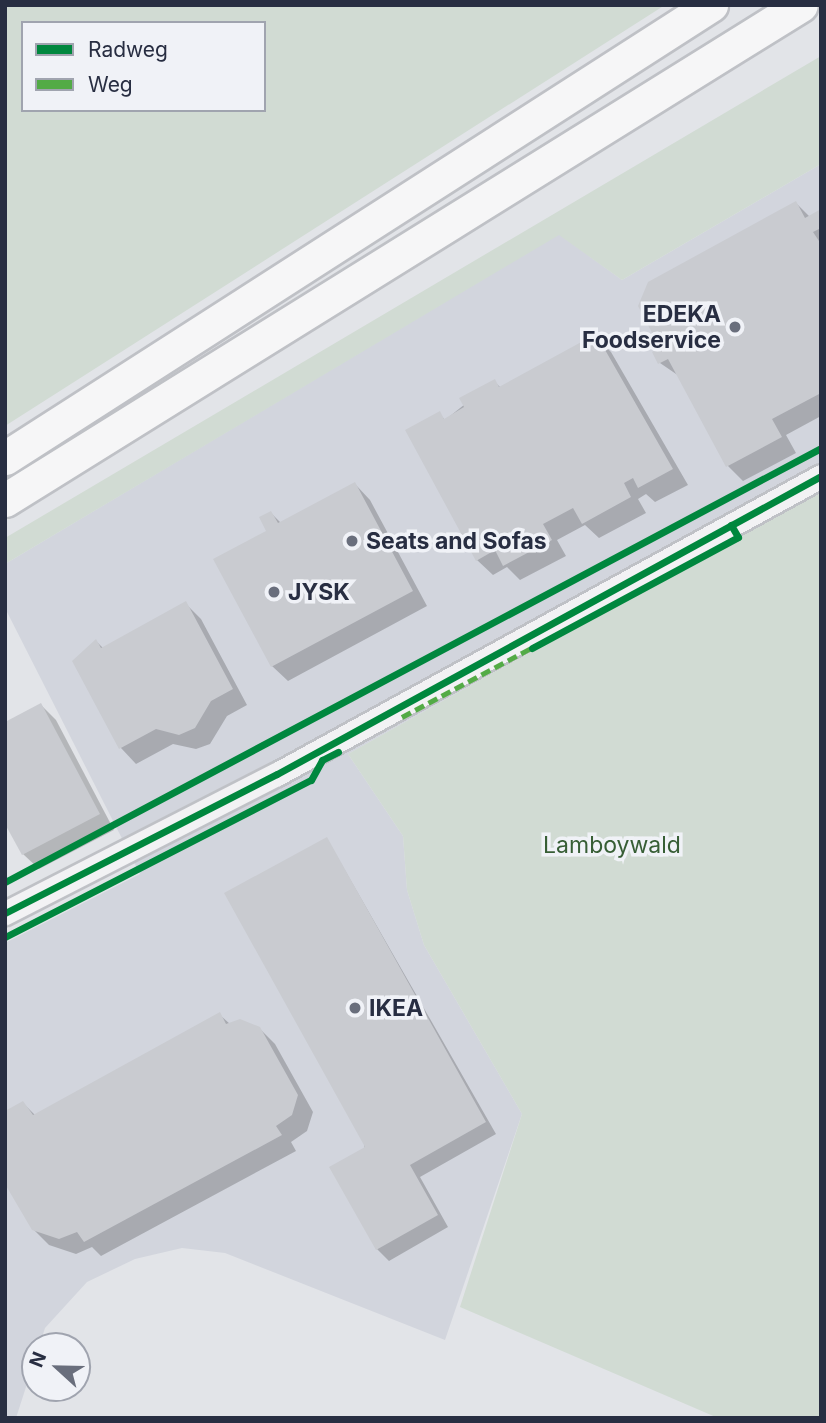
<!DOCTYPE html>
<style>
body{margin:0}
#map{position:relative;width:826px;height:1423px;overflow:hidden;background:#e2e4e8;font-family:Inter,sans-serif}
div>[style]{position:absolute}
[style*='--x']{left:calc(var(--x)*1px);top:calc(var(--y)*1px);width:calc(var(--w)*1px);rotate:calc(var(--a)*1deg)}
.built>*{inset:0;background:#d2d5dd}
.green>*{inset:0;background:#d1dbd3}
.shadow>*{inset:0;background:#0003}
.building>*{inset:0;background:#c9cbd0}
.roads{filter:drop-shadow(2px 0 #bfc1c6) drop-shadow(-2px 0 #bfc1c6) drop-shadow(0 2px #bfc1c6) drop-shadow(0 -2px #bfc1c6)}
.tertiary>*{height:23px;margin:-11.5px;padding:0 11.5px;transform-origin:11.5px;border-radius:11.5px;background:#f2f2f4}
.motorway>*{height:33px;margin:-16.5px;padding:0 16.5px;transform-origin:16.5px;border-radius:16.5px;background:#f6f6f7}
.quiet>*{height:5px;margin-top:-2.5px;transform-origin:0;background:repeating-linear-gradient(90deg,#53ab46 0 10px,transparent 0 15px)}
.cycleway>*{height:7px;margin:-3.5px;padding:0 3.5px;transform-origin:3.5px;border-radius:3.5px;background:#00873e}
.dots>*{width:19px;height:19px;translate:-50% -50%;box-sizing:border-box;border:4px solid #f0f2f7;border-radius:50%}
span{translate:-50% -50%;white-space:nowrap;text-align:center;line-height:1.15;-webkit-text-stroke:7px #f0f2f7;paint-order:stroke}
.poi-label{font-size:23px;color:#282e42;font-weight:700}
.right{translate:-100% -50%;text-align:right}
.left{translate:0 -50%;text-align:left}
.park-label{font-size:23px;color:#375e35}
.frame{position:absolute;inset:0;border:7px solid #282e42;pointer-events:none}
.legend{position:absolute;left:21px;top:21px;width:245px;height:91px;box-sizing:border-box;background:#f0f2f7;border:2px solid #a0a4af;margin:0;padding:9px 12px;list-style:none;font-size:21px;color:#282e42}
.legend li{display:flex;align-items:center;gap:14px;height:35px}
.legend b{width:35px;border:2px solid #a0a4af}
.north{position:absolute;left:21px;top:1332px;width:70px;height:70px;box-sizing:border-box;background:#f0f2f7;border:2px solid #a0a4af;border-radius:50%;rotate:292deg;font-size:19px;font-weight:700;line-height:28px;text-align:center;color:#282e42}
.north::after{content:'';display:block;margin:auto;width:24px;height:32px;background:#696e7c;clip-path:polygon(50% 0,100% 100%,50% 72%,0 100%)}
</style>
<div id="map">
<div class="built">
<div style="clip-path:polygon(821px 164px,821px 489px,348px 754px,403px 836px,407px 890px,424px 945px,522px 1114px,445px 1340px,225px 1253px,182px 1248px,135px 1259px,87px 1282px,45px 1328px,16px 1418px,5px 1418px,5px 943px,140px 874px,5px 608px,5px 564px,559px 234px,622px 280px)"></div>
</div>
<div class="green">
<div style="clip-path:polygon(evenodd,5px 5px,665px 5px,5px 426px,5px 5px,23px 23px,264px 23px,264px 110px,23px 110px,23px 23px)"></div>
<div style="clip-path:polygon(821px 56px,821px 164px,622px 280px,559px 235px,5px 564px,5px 538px)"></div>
<div style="clip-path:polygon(821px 489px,821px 1418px,718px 1418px,460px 1307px,522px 1114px,424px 945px,407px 890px,403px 836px,348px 754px)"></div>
</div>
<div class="shadow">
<div style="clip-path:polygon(796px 203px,810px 217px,821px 211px,821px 416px,786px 435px,796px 453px,743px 481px,728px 466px,679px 376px,660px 363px,662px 349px)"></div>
<div style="clip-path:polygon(596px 337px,611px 352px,688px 485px,655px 502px,646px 494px,638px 499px,646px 513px,599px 538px,585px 525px,557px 540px,566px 556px,520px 580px,507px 567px,493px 575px,477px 560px,439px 413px,445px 420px,494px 381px,501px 388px)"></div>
<div style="clip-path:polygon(355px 484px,370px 500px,427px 606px,288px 681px,272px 666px,271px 513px,281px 523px)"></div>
<div style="clip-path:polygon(186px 604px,201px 619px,247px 705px,227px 716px,210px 744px,196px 749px,173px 744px,136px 764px,121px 748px,74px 662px,96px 641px,103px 648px)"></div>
<div style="clip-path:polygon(41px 705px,56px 720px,114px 830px,39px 869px,23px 854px)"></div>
<div style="clip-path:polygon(327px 839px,496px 1134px,420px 1177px,448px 1227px,389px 1261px,377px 1249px)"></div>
<div style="clip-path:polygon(220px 1015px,230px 1024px,259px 1028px,275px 1044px,313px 1112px,307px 1131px,291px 1142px,296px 1151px,101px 1256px,92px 1247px,76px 1254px,49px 1245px,33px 1229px,23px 1103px,36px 1116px)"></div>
</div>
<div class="building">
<div style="clip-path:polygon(796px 201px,805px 218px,821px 209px,821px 228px,813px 232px,821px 244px,821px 393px,772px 419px,782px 437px,726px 467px,668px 359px,658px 364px,652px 352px,660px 348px,638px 306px,648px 282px)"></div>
<div style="clip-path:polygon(596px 334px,673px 469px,638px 488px,633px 478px,624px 483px,631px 497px,582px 524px,573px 508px,543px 524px,552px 540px,503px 566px,495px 550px,476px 561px,405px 430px,440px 411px,444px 419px,464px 407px,459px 398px,495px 379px,499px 387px)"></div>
<div style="clip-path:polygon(355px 482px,413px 591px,271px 667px,213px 559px,266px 531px,259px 517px,271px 511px,278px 523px)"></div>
<div style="clip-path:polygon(186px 601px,233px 689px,211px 701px,195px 728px,179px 735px,156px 729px,119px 749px,72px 661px,96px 639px,101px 648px)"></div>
<div style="clip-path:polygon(41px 703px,100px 814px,22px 855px,5px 824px,5px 722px)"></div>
<div style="clip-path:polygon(327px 837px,486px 1122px,410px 1165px,438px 1215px,376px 1250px,329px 1167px,365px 1147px,224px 893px)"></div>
<div style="clip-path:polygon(220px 1012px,226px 1024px,240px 1019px,260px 1027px,298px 1095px,292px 1115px,276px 1126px,282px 1135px,84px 1242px,77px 1232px,59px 1239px,32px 1230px,5px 1184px,5px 1111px,23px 1101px,33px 1115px)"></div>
</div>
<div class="roads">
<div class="tertiary">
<div style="--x:5;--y:913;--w:305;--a:-27.1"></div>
<div style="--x:277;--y:774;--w:620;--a:-28.71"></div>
</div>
<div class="motorway">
<div style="--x:5;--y:458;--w:839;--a:-32.69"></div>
<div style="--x:5;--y:500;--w:937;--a:-31.88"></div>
</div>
</div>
<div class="quiet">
<div style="--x:402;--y:717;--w:151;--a:-28.1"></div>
</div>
<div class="cycleway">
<div style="--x:532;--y:648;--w:234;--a:-28.3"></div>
<div style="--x:738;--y:537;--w:14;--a:-120"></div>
<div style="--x:5;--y:882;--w:924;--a:-28.01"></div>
<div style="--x:5;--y:913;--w:305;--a:-27.1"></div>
<div style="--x:277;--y:774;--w:620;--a:-28.71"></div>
<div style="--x:5;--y:937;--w:344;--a:-27.2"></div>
<div style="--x:311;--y:780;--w:23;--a:-61"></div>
<div style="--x:322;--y:760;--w:18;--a:-27"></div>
</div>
<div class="dots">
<div style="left:735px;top:327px;background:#696e7c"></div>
<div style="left:352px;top:541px;background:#696e7c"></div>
<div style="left:274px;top:592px;background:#696e7c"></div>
<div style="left:355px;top:1008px;background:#696e7c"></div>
</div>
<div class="poi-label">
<span class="right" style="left:721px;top:327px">EDEKA<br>Foodservice</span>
<span class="left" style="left:366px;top:541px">Seats and Sofas</span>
<span class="left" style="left:288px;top:592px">JYSK</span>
<span class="left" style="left:369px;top:1008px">IKEA</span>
</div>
<div class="park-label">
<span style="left:612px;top:845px">Lamboywald</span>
</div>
<div class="frame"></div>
<ul class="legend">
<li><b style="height:9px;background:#00873e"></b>Radweg</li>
<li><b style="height:9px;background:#53ab46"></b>Weg</li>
</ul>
<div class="north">N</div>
</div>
